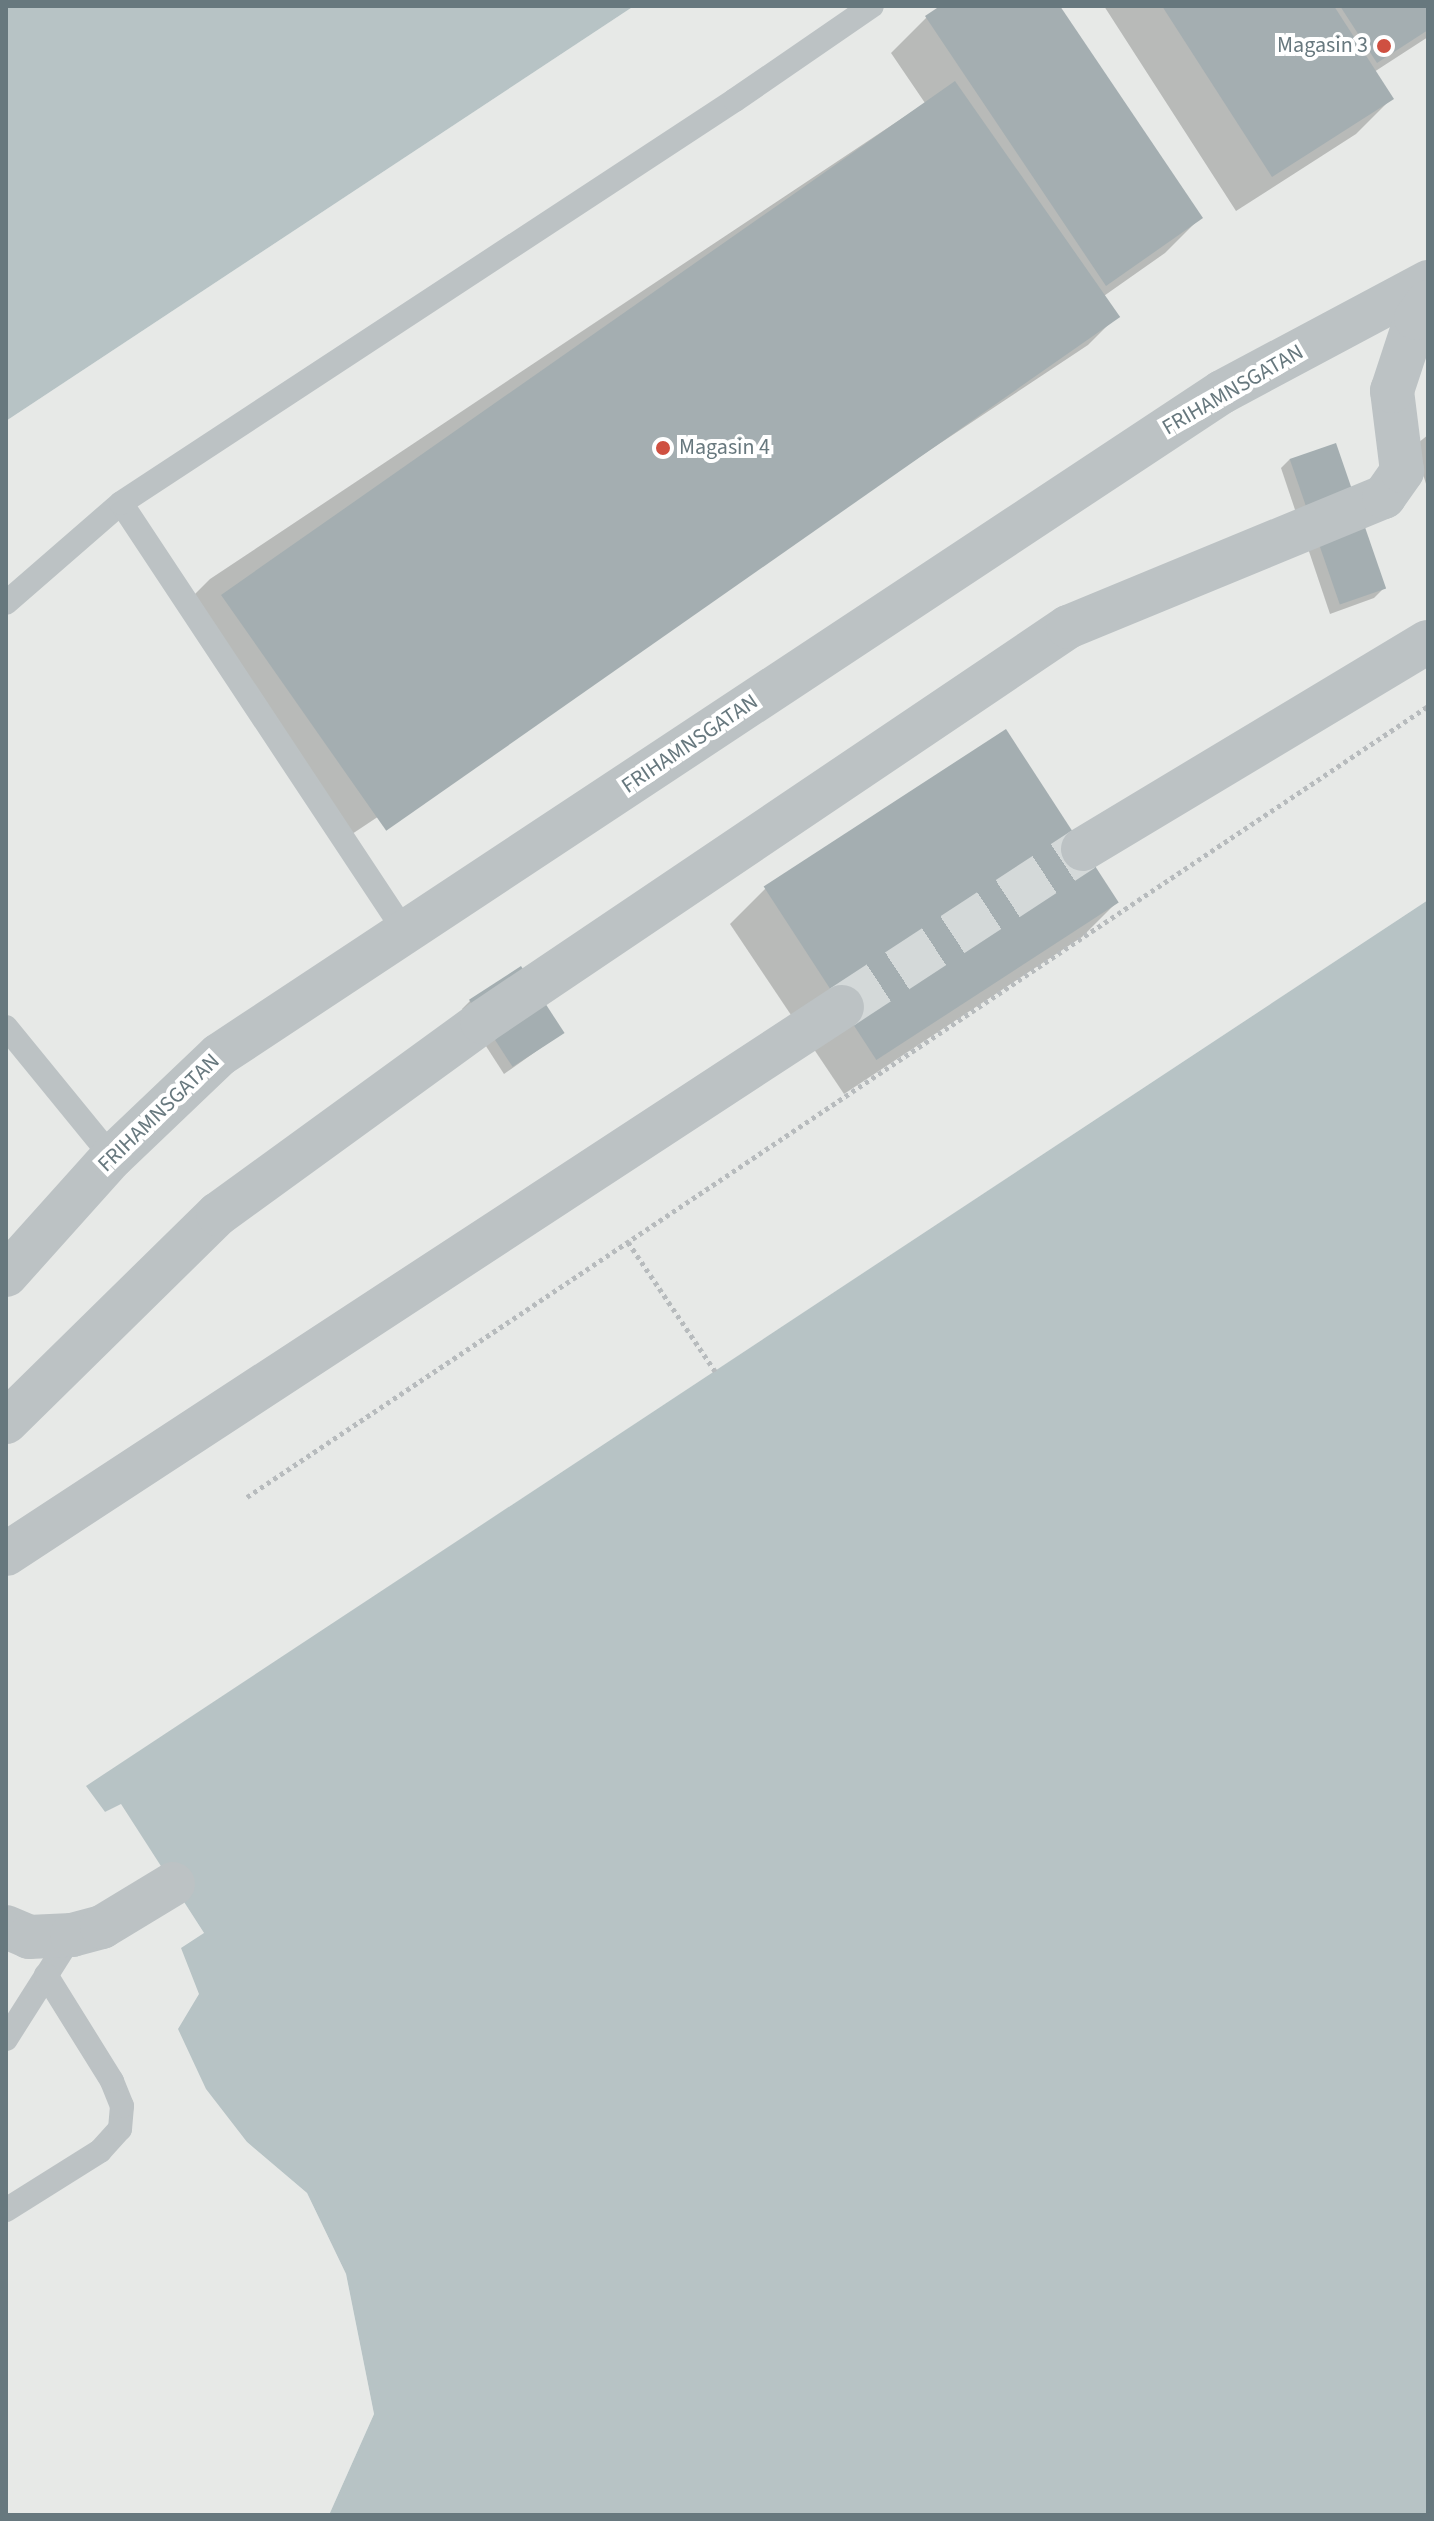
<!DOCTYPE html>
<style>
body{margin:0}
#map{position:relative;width:1434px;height:2521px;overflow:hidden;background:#f9f9f7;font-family:"Source Sans 3",sans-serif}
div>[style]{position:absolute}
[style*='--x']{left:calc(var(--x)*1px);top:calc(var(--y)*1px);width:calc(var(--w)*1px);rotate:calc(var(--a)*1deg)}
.built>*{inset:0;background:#e7e9e7}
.water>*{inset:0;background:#b7c3c5}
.shadow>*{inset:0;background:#0003}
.building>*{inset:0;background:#a4aeb1;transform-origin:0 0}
.minor-tunnel>*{height:44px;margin-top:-22px;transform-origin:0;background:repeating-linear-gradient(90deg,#d4d9d9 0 44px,transparent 0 66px)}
.path>*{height:5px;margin-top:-2.5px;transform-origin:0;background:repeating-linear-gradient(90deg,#b7bbbd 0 4px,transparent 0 8px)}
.service>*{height:24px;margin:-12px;padding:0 12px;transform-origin:12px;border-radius:12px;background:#bcc2c4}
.minor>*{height:44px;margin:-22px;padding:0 22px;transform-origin:22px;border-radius:22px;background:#bcc2c4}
.dots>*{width:22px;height:22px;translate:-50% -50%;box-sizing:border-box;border:4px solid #fff;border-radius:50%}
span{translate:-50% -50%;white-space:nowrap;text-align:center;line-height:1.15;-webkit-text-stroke:8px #fff;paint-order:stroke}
.poi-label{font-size:22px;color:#67787e}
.right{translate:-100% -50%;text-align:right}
.left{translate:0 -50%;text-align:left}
.street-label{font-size:22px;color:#67787e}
.frame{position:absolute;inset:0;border:8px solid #67787e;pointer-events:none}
</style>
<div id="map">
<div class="built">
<div style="clip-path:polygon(634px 6px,1428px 6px,1428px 900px,87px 1786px,105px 1812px,121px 1803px,204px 1933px,199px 1994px,247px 2142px,307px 2193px,346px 2274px,374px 2414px,329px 2515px,6px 2515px,6px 421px)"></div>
</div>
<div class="water">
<div style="clip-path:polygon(6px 6px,634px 6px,6px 421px)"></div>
<div style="clip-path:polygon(1428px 900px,1428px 2515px,329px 2515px,374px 2414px,346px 2274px,307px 2193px,247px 2142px,206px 2089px,178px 2029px,199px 1994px,181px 1948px,204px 1933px,121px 1804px,105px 1812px,86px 1786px)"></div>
</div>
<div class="shadow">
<div style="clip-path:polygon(943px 6px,1057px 6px,1200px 218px,1165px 253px,1101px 298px,1115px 318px,1088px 345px,337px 844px,183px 606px,210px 579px,925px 103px,891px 53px,926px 18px)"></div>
<div style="clip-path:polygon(1104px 6px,1428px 6px,1428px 37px,1374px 72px,1391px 99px,1356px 134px,1236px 211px)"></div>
<div style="clip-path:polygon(1428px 435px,1428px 490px,1414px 446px)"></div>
<div style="clip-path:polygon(1290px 459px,1383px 589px,1374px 598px,1330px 614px,1281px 468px)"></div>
<div style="clip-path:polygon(1005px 732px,1117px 902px,1082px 937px,844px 1094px,730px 924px,765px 889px)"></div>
<div style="clip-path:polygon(471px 1000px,562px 1033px,504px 1074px,462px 1009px)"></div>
</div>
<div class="building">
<div style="clip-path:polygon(940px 6px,1060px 6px,1203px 218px,1106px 286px,925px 16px)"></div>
<div style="clip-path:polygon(1162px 6px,1334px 6px,1394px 99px,1272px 177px)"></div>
<div style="clip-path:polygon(1340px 6px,1428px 6px,1428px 30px,1377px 63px)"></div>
<div style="left:955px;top:81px;width:288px;height:896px;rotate:55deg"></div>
<div style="left:1336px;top:443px;width:154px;height:49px;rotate:71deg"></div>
<div style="left:1006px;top:729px;width:207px;height:289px;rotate:57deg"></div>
<div style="left:521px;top:966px;width:80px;height:62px;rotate:57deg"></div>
</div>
<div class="minor-tunnel">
<div style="--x:842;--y:1007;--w:288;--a:-33.2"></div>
</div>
<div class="path">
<div style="--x:628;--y:1242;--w:156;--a:56"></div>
<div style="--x:247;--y:1497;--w:1421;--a:-33.81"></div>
</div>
<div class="service">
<div style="--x:6;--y:603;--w:152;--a:-41"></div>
<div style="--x:405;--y:932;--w:514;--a:-123.5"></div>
<div style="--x:121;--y:503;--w:734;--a:-33.28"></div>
<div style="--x:735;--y:100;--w:166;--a:-34.5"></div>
<div style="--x:6;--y:1027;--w:168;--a:50.8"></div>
<div style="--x:6;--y:2039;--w:123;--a:-57.6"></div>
<div style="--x:6;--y:2210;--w:111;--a:-32.1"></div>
<div style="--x:100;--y:2151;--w:30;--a:-48"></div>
<div style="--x:120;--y:2129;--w:23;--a:-85"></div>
<div style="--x:122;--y:2106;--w:27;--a:-112"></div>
<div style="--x:112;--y:2081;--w:125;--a:-121.9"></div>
</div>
<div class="minor">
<div style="--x:1083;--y:849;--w:402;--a:-31"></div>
<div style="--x:6;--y:1275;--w:159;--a:-48.1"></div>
<div style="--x:112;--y:1157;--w:148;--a:-43.6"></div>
<div style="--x:219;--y:1055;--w:1202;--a:-33.47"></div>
<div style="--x:1222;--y:392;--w:234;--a:-28.1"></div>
<div style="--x:6;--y:1422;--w:297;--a:-44.5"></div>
<div style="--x:218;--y:1214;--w:326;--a:-36"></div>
<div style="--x:482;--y:1022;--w:707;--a:-33.98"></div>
<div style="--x:1068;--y:627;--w:342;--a:-22.4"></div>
<div style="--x:1384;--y:497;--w:32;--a:-55"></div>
<div style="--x:1402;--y:471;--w:81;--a:-97.1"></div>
<div style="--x:1392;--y:391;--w:77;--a:-71.8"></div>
<div style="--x:1416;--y:318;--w:20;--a:-53"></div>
<div style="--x:6;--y:1554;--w:999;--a:-33.2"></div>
<div style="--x:6;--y:1927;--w:25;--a:23"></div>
<div style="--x:29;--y:1937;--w:43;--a:-2.7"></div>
<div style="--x:72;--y:1935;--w:31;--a:-15"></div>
<div style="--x:102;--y:1927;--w:83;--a:-31.2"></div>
</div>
<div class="dots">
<div style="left:1384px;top:46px;background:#cf5041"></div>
<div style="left:663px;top:448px;background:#cf5041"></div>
</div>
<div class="poi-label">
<span class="right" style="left:1368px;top:46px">Magasin 3</span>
<span class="left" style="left:679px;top:448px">Magasin 4</span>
</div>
<div class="street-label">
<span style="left:1233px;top:390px;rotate:-30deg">FRIHAMNSGATAN</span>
<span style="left:690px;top:744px;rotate:-34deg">FRIHAMNSGATAN</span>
<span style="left:159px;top:1113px;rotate:-44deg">FRIHAMNSGATAN</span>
</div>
<div class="frame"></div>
</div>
